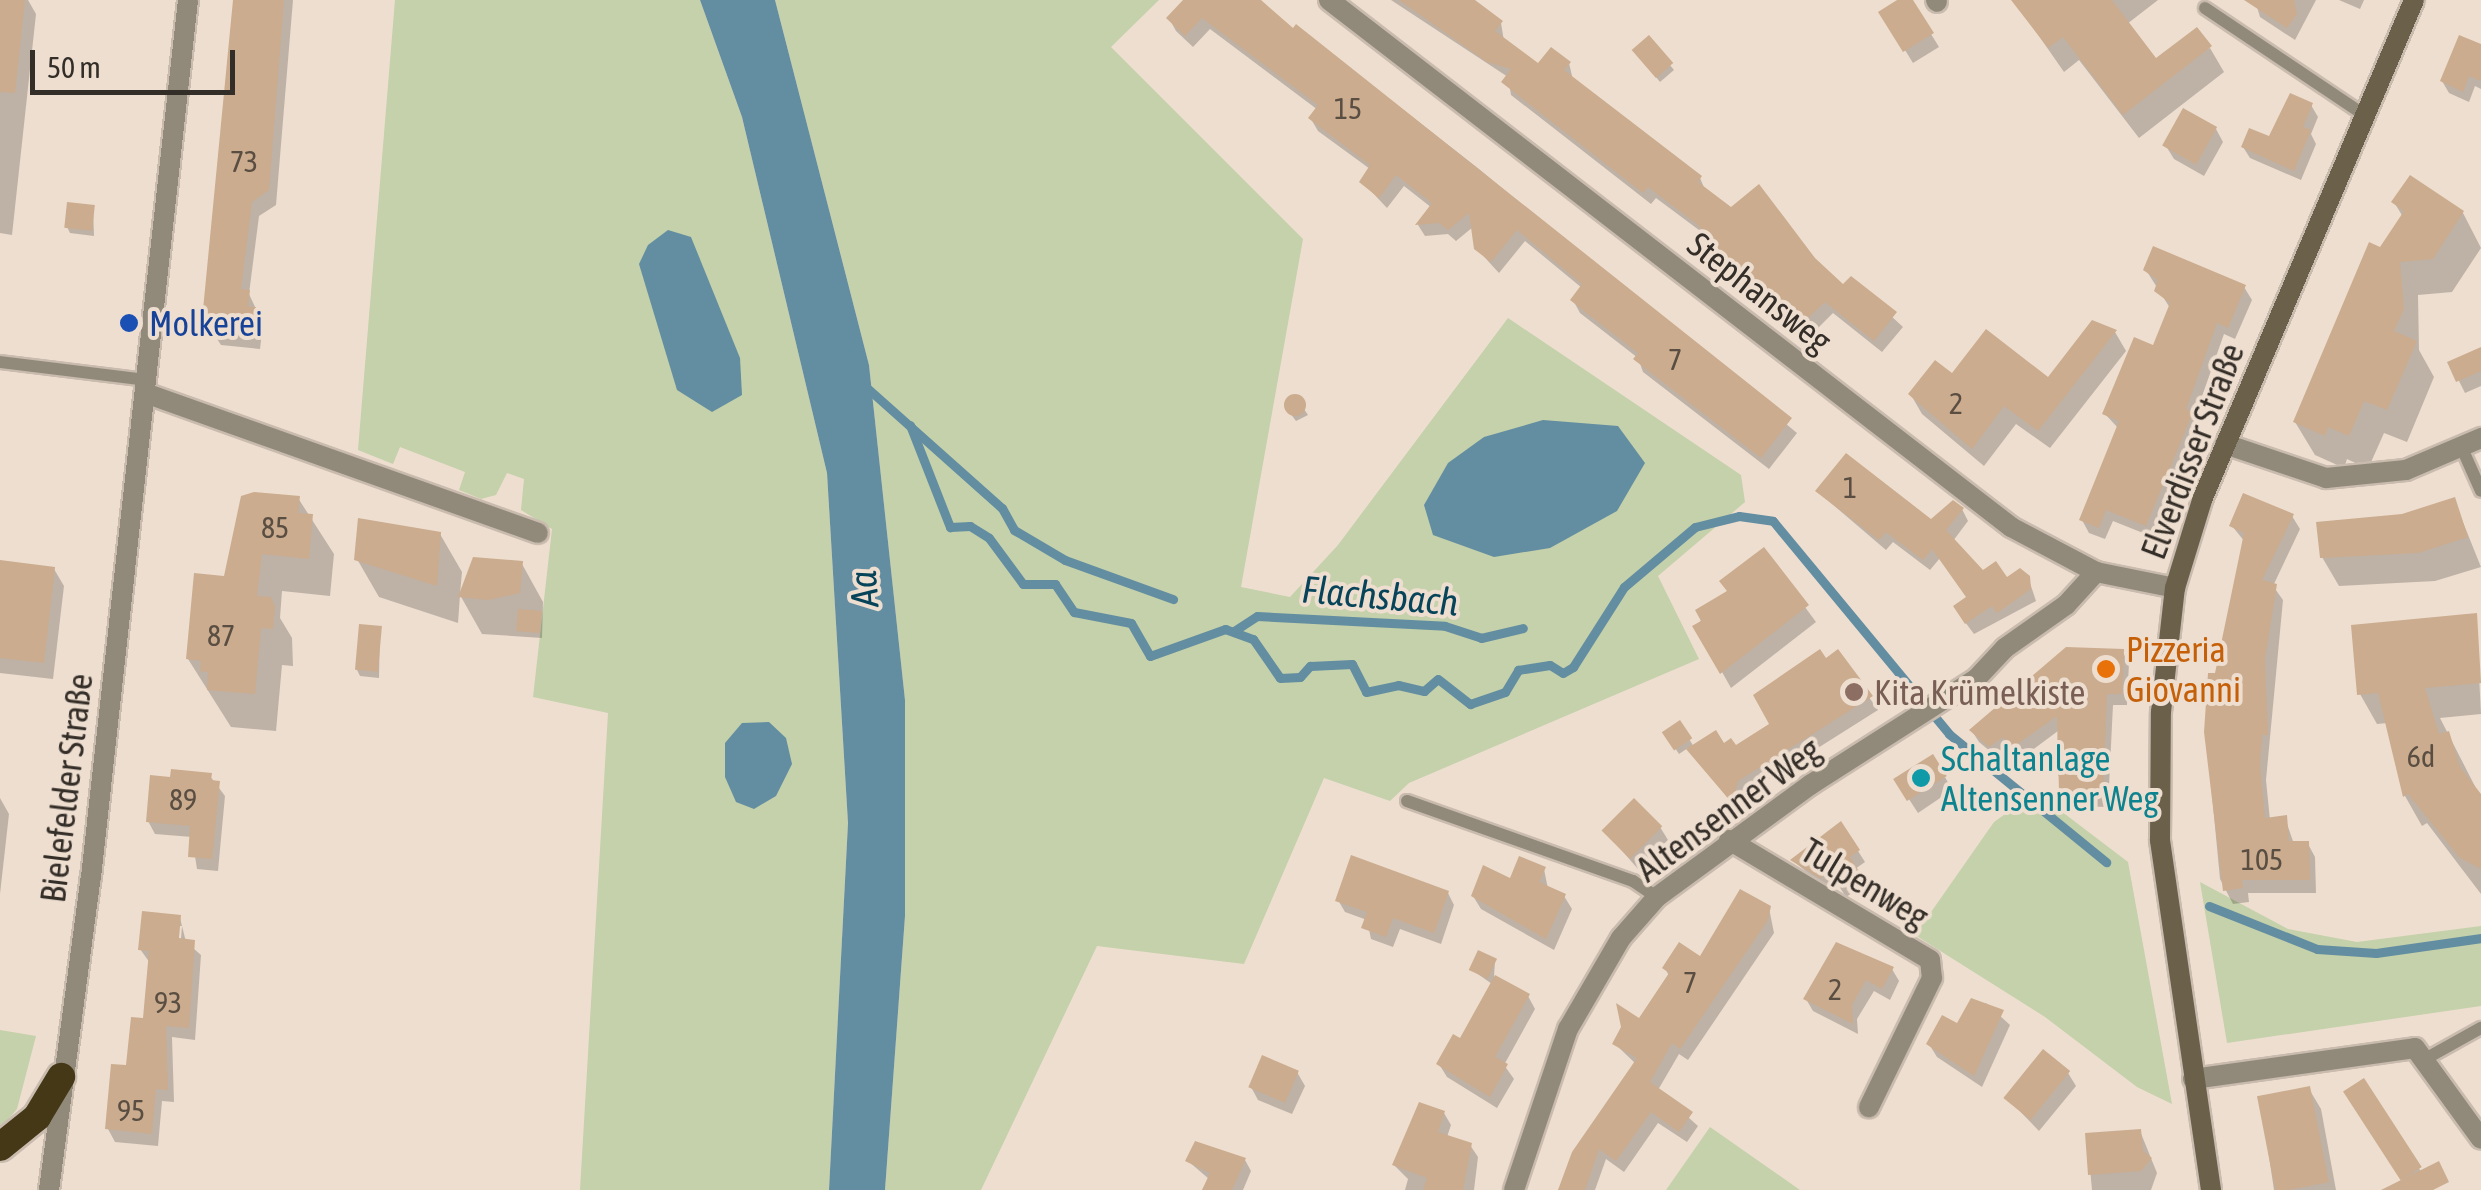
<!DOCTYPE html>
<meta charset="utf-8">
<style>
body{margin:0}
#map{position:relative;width:2481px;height:1190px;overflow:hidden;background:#eeded0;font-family:"Asap Condensed",sans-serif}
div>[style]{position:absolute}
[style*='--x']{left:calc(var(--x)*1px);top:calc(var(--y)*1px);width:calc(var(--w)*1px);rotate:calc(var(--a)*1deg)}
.green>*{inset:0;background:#c4d1aa}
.water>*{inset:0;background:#638da1}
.shadow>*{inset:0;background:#0003;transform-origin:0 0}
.stream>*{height:9px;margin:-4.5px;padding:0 4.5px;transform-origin:4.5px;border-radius:4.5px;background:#638da1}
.building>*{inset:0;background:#cbac8e;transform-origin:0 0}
.round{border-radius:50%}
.roads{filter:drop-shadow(2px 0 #c9bbae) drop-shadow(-2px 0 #c9bbae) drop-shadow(0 2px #c9bbae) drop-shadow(0 -2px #c9bbae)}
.service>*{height:12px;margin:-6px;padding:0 6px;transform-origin:6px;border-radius:6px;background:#918a7a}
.minor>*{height:20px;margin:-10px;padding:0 10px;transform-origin:10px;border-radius:10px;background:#918a7a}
.tertiary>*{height:20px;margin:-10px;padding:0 10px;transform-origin:10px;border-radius:10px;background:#918a7a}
.secondary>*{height:20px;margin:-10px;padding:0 10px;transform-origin:10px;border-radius:10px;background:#6b614a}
.trunk>*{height:28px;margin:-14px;padding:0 14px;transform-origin:14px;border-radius:14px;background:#443817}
.dots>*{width:28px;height:28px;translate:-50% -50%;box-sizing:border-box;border:5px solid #eeded0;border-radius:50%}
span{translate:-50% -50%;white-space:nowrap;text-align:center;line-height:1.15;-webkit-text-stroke:8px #eeded0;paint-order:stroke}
.number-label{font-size:30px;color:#5a4e42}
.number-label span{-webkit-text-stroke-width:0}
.street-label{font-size:35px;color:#342e28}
.transit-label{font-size:35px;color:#164399}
.left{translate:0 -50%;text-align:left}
.food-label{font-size:35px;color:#c56008}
.education-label{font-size:35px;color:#785e54}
.culture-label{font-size:35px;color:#0d838f}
.water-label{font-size:38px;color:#074359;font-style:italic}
.scale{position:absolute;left:30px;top:50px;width:205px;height:45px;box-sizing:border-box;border:5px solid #342e28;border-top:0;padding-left:12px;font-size:30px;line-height:35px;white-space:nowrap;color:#342e28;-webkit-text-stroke:8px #eeded0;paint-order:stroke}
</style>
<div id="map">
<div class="green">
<div style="clip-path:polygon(395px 0,700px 0,742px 117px,827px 473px,848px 823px,829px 1190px,580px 1190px,608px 713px,533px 697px,552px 529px,521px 510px,524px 479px,507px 473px,496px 495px,481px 499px,459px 490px,465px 472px,400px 447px,393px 464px,358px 450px)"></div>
<div style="clip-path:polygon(775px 0,1159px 0,1111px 47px,1303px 239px,1241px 587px,1290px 597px,1338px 545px,1508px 318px,1741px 475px,1745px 502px,1658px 576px,1699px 659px,1409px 783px,1390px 801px,1324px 778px,1244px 964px,1097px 946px,981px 1190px,885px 1190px,905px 916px,905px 700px,869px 365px)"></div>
<div style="clip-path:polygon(2036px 792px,2128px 862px,2172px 1104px,2137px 1087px,2045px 1017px,1915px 935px,1994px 822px)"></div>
<div style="clip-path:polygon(2200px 882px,2288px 929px,2357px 942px,2481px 926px,2481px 1006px,2227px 1043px)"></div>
<div style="clip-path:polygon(0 1030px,36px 1036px,17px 1109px,0 1129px)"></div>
<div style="clip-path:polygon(1710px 1127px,1800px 1190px,1666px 1190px)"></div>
</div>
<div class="water">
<div style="clip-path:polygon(700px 0,775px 0,869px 365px,905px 700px,905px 916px,885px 1190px,829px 1190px,848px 823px,827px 473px,742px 117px)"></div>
<div style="clip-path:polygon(668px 230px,691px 237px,740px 358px,742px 395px,712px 412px,677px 390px,639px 264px,648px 245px)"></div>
<div style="clip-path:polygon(1543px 420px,1618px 426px,1645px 463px,1617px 511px,1550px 548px,1494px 557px,1433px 535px,1424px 505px,1448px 463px,1484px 437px)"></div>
<div style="clip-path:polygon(769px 722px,786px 738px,792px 764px,776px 796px,754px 809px,736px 802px,725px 777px,725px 743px,742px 723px)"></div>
</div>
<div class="shadow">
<div style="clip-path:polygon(0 0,28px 0,36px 14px,12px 235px,0 233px)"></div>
<div style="clip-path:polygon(236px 0,293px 0,276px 205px,259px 216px,249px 294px,263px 324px,260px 349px,221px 345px,204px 319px)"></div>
<div style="clip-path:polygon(1186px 0,1260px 0,1293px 32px,1297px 27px,1479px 169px,1797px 433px,1769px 469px,1643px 372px,1638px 358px,1580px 313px,1573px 300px,1582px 288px,1525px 241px,1499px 273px,1476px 248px,1473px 227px,1456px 241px,1448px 234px,1425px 236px,1418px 225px,1432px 208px,1404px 186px,1387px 208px,1370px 190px,1370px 169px,1318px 131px,1311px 119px,1318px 110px,1210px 29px,1193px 47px,1176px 31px,1169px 18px)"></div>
<div style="clip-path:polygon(1391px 0,1470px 0,1501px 23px,1504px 41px,1539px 67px,1569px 63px,1573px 80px,1700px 178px,1706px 192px,1843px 287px,1851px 279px,1903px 327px,1882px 352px,1833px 313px,1815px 331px,1739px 273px,1707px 236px,1656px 198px,1651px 204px,1511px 95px,1508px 77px)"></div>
<div style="clip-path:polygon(1902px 0,1910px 0,1939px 47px,1913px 63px,1882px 13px)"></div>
<div style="clip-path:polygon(2014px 0,2158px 0,2127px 24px,2156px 62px,2210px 48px,2224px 72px,2139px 138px,2079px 60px,2064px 72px)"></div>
<div style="clip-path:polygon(2255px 0,2316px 0,2295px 40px,2260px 17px)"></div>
<div style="clip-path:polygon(2339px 0,2364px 0,2360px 9px)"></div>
<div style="clip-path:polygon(1649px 39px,1674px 70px,1660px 82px,1639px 56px)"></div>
<div style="clip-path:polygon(2481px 46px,2481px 89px,2475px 86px,2469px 102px,2449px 93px,2442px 81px)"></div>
<div style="clip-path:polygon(2311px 105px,2318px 117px,2311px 134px,2316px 144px,2301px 180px,2250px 158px,2243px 147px,2270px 139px)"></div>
<div style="clip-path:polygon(2216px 129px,2223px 142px,2204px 176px,2174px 159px,2166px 146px)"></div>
<div style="clip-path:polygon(2394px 202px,2463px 213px,2481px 248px,2452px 292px,2418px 295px,2419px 350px,2434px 377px,2407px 442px,2384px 433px,2368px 469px,2347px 459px,2344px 468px,2315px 455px,2295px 422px,2403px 217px)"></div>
<div style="clip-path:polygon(93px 208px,94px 236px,70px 233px,67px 227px)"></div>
<div style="clip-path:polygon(2146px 270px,2244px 287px,2252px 300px,2235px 339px,2224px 334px,2194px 419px,2198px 427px,2153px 537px,2113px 521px,2105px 539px,2089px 533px,2082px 520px,2119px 429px,2105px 414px,2154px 348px,2170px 308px)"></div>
<div style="clip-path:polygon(2115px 332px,2126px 351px,2050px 448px,2016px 424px,1984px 466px,1922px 414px,1911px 395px,1952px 377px,2048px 380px)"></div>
<div style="clip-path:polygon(2481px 349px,2481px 386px,2465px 393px,2450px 363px)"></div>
<div style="clip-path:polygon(1294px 394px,1308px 415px,1296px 421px,1287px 409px)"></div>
<div style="clip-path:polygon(1818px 492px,1932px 522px,1962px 509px,1968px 521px,1953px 541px,1983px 574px,2030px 583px,2036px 601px,1974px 634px,1962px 618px,1967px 597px,1940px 558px,1930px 570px,1893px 542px,1886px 550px)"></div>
<div style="clip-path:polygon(298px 498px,334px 554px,330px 596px,282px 591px,280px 618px,292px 638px,293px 666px,282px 665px,276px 731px,231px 727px,188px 659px,226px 578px)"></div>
<div style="clip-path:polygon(2454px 500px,2481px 567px,2435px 581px,2339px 586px,2322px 557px,2403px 517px)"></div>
<div style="clip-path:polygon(2292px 516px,2300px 529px,2273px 586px,2283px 600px,2266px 780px,2270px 820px,2285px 818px,2294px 844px,2308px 844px,2315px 857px,2316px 893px,2248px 893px,2249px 902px,2233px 904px,2220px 879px,2206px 732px,2245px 542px,2232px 526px)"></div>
<div style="clip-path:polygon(360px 520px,440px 534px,462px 572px,460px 594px,522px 564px,543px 602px,542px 638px,482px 634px,460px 595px,458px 623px,379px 597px,357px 559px)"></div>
<div style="clip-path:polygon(1763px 550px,1816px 622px,1731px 688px,1696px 626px)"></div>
<div style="clip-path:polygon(0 563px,54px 569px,64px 586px,53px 679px,0 673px)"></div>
<div style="clip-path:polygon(2476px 616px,2481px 714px,2440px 718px,2481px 798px,2481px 894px,2427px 823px,2422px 826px,2405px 796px,2388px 723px,2377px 724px,2360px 694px)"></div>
<div style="clip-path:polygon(380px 629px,379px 678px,360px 676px,357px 670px)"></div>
<div style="clip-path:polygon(2122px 651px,2129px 663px,2127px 705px,2113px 705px,2108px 807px,2072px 806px,2056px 770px,2058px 731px,2020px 759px,2012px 747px,1997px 757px,1979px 742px,1972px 731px)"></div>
<div style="clip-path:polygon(1838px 653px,1878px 710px,1745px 794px,1739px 812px,1688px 748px,1679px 754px,1665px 733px,1680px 724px,1694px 747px,1735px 748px,1773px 725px)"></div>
<div style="clip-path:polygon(210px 776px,225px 796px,218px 871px,197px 869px,192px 837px,155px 834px,148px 821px)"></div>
<div style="clip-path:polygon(1945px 777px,1952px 790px,1918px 813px,1905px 793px)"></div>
<div style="clip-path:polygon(0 798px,9px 814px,0 894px)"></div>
<div style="clip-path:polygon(1660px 827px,1668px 840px,1638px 869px,1604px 830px)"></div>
<div style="clip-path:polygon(1858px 851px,1865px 862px,1855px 869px,1864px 885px,1846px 897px,1837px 883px,1827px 888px,1793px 861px)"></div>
<div style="clip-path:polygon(1544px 869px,1548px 889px,1564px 896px,1572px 909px,1554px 950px,1481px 909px,1473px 896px)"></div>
<div style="clip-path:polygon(1448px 893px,1454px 905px,1441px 944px,1400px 929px,1393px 947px,1371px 939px,1367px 920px,1345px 912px,1338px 900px)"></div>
<div style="clip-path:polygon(1769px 908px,1774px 933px,1688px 1060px,1679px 1054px,1658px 1090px,1698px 1126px,1687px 1142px,1658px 1123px,1624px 1172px,1606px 1159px,1595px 1190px,1558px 1190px,1636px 1064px,1615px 1044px,1640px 1021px,1669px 976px,1665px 968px,1701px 960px)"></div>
<div style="clip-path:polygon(evenodd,180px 918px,186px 942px,201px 955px,195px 1040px,172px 1037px,174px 1102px,162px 1101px,158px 1146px,115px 1142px,108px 1129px,145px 1020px,150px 963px,140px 949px,180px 918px,177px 926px,182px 926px,180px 951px,177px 926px)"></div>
<div style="clip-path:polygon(1495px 961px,1494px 977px,1528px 996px,1535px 1009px,1504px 1065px,1514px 1079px,1497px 1108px,1447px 1077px,1439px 1064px,1461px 1041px,1492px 984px,1472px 970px)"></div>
<div style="clip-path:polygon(1892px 969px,1899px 981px,1890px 1000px,1874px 991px,1857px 1019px,1858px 1034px,1813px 1011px,1806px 999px)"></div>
<div style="clip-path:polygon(1986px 1003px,2010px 1025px,1982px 1087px,1937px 1057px,1929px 1044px)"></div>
<div style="clip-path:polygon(1297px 1072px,1305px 1086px,1292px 1114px,1258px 1100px,1251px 1087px)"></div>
<div style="clip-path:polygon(2068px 1073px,2076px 1086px,2039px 1131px,2007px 1098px)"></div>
<div style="left:2363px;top:1082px;width:109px;height:19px;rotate:57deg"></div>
<div style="clip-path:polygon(2309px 1089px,2321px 1109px,2336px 1190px,2274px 1190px,2260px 1096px)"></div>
<div style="clip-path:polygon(1444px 1113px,1451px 1125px,1447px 1137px,1470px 1145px,1478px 1157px,1474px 1190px,1405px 1190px,1408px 1179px,1394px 1165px)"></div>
<div style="clip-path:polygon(2140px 1131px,2157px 1173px,2151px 1190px,2092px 1190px,2087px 1135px)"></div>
<div style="clip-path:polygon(1245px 1160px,1251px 1171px,1243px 1190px,1202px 1190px,1209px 1179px,1188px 1161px)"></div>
</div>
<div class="stream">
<div style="--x:866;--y:387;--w:182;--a:41.7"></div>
<div style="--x:1002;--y:508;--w:25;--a:61"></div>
<div style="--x:1014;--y:530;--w:59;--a:30.5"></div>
<div style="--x:1065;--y:560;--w:115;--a:19.9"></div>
<div style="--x:910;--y:425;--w:110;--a:68.6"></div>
<div style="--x:950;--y:527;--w:20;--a:-3"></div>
<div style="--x:970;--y:526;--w:22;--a:32"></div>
<div style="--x:989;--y:538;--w:57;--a:53.5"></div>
<div style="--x:1023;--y:584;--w:32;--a:0"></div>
<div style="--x:1055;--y:584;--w:34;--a:56"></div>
<div style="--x:1074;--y:612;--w:58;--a:10.9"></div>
<div style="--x:1131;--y:623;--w:38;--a:60"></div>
<div style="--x:1150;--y:656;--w:80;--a:-19.8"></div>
<div style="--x:1225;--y:629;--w:30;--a:20"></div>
<div style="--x:1253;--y:639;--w:47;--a:55.3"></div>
<div style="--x:1280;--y:678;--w:20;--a:-3"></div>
<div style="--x:1300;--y:677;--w:15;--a:-48"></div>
<div style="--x:1310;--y:666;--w:42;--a:-2.7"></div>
<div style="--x:1352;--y:664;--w:31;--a:63"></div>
<div style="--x:1366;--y:692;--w:33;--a:-12"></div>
<div style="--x:1398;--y:685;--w:27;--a:13"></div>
<div style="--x:1424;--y:691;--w:18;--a:-41"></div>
<div style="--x:1438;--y:679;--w:41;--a:38"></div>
<div style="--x:1470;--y:704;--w:37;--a:-19"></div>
<div style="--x:1505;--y:692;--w:26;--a:-59"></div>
<div style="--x:1518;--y:670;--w:32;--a:-9"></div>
<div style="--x:1550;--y:665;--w:15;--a:32"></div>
<div style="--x:1563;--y:673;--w:12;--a:-31"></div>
<div style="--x:1573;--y:667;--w:95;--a:-57.5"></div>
<div style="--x:1624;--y:587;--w:93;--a:-40.2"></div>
<div style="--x:1695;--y:527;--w:45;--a:-14"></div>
<div style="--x:1739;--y:516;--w:34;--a:8"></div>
<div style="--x:1773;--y:521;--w:276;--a:50.4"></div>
<div style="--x:1949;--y:734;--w:203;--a:39.2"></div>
<div style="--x:1234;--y:631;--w:27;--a:-33"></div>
<div style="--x:1257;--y:616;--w:188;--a:3"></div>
<div style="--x:1445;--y:626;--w:38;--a:18"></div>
<div style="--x:1481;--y:638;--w:43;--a:-13.4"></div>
<div style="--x:2209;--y:906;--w:116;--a:21.7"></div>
<div style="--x:2317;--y:949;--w:59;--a:3.9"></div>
<div style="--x:2376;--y:953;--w:106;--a:-8.1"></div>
</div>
<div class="building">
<div style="clip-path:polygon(0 0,25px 0,15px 93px,0 92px)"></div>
<div style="clip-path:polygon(233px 0,284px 0,269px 190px,252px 202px,241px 289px,250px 290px,248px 307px,256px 307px,253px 336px,210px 331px,211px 321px,202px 320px)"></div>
<div style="clip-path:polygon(1183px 0,1261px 0,1293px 28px,1296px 24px,1792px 418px,1761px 458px,1633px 359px,1638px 353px,1570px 300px,1582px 284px,1517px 230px,1491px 262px,1474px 249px,1469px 213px,1448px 230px,1439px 223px,1415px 225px,1432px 203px,1396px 175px,1379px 198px,1359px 182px,1370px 165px,1308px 118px,1318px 105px,1202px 18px,1185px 36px,1166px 18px)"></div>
<div style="clip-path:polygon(1399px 0,1475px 0,1503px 21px,1495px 31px,1538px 63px,1551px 47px,1571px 62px,1564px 70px,1702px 176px,1698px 182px,1731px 207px,1759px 184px,1815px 258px,1843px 284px,1851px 276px,1897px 312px,1874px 341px,1825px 302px,1807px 319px,1729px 260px,1697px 224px,1648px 187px,1643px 193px,1501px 82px,1511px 69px,1487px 62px)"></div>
<div style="clip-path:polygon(1897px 0,1913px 0,1934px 33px,1903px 52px,1878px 12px)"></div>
<div style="clip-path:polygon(2011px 0,2112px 0,2156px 58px,2197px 27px,2212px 46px,2123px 115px,2063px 37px,2048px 48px)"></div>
<div style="clip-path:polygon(2244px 0,2294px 0,2297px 14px,2287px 28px)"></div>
<div style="left:1649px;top:35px;width:37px;height:23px;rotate:49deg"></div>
<div style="clip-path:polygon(2459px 35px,2481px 44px,2481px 81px,2469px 76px,2463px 92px,2440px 81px)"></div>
<div style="clip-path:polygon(2290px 93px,2313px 103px,2303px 127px,2311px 130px,2294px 171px,2241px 147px,2249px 128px,2269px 136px)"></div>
<div style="left:2183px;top:108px;width:39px;height:43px;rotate:29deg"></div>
<div style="clip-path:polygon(2410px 175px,2464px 211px,2433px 259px,2400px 262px,2404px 309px,2394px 331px,2417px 341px,2387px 410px,2364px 401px,2349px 436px,2328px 427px,2325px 436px,2293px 422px,2369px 242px,2380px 247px,2404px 211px,2391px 202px)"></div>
<div style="left:67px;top:202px;width:28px;height:26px;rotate:6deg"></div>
<div style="clip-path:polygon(2153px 246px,2246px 285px,2228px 328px,2217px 323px,2186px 409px,2193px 412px,2146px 526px,2106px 510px,2099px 528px,2079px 520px,2119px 421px,2102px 414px,2134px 337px,2153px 345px,2170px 303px,2154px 291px,2158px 280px,2143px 270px)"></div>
<div style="clip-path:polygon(2092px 320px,2117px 330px,2038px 431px,2004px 406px,1972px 449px,1908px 394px,1935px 360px,1952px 373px,1986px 329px,2048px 377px)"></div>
<div style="clip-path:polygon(2481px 347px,2481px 371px,2456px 382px,2447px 362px)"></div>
<div class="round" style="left:1284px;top:394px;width:22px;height:22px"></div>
<div style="clip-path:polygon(1846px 453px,1931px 519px,1953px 500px,1964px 508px,1946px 530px,1983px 570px,1996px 561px,2007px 577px,2020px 568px,2030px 576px,2031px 589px,1997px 613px,1992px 606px,1965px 624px,1953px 606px,1966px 597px,1932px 549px,1923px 560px,1886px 532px,1879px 540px,1815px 491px)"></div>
<div style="clip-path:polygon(254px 492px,300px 496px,298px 513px,313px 514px,309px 559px,262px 554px,257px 596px,271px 597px,275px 607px,273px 629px,261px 628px,255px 694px,207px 690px,208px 672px,200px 671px,201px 661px,186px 659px,194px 573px,224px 576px,241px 496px)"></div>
<div style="clip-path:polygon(2243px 493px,2294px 514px,2262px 580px,2277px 584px,2265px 659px,2268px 735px,2262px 735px,2260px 765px,2265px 818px,2287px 815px,2289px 841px,2309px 841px,2310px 880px,2242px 880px,2243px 888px,2223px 891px,2204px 732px,2208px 673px,2215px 673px,2244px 533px,2229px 526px)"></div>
<div style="clip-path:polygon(2455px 497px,2468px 537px,2418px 553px,2320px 558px,2316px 522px,2402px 514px)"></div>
<div style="clip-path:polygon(358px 518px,441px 532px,437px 586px,354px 560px)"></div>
<div style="clip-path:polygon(1764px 547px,1809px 605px,1720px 674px,1692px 626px,1701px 621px,1695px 610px,1727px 591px,1719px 581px)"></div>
<div style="clip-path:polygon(473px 557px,523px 561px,520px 593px,488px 600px,458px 597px)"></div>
<div style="clip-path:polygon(0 560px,55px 567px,44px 663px,0 658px)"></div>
<div style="left:518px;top:609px;width:24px;height:22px;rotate:5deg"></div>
<div style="clip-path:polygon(2477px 613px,2481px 683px,2425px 688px,2439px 734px,2449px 731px,2460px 767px,2481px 794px,2481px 869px,2460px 858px,2408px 794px,2403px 797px,2378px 693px,2357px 695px,2351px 625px)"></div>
<div style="left:359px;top:624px;width:23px;height:46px;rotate:5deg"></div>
<div style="clip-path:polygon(2066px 647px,2124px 649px,2122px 694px,2107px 694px,2103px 796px,2059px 791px,2057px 716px,2012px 748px,2003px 737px,1989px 747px,1969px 730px)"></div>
<div style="clip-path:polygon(1820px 649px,1826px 658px,1838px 649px,1873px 696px,1738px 781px,1732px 803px,1686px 749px,1716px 730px,1724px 743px,1731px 738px,1736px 745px,1769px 724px,1753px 695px)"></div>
<div style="left:1680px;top:720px;width:22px;height:22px;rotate:56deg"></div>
<div style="left:1933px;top:754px;width:26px;height:47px;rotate:58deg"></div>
<div style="clip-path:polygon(171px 769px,212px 773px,211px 780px,220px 781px,212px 859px,188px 857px,190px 826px,146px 822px,150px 775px,170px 777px)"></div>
<div style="left:1634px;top:798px;width:40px;height:46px;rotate:45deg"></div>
<div style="clip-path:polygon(1841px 821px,1860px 850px,1850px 857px,1860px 873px,1838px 887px,1829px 873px,1820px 878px,1790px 860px)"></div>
<div style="clip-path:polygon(1351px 855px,1449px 891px,1434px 933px,1393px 918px,1386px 937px,1361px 928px,1367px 912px,1335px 901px)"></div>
<div style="clip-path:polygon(1519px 856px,1546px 867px,1539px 882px,1566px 894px,1546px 939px,1471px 896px,1483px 865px,1510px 878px)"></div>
<div style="clip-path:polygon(1740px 889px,1771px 906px,1768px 920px,1680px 1049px,1672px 1043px,1650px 1082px,1693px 1112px,1679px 1132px,1651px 1112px,1616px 1161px,1599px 1149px,1585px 1190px,1558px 1190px,1572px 1152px,1637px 1058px,1612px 1044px,1621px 1027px,1616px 1003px,1639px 1018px,1669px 973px,1662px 968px,1679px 942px,1700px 956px)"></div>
<div style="clip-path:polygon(142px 911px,181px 915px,179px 938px,195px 940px,189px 1028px,166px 1026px,168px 1090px,156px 1089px,152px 1134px,105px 1129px,111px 1064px,126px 1065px,131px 1017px,143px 1018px,149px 951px,138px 950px)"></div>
<div style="clip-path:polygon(1836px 942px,1894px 967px,1882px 989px,1866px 980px,1852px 1005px,1853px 1024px,1803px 999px)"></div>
<div style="left:1478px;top:950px;width:21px;height:22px;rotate:25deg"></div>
<div style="clip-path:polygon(1495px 975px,1530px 994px,1495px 1057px,1508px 1064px,1490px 1097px,1436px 1064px,1453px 1034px,1460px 1038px)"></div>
<div style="clip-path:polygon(1971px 998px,2004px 1010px,1974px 1076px,1926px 1044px,1942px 1015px,1957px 1023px)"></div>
<div style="left:2043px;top:1049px;width:35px;height:63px;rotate:39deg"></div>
<div style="left:1262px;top:1055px;width:40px;height:35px;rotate:23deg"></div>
<div style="left:2364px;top:1078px;width:106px;height:25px;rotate:57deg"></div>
<div style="left:2310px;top:1086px;width:98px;height:54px;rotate:79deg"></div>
<div style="clip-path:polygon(1419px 1102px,1445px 1111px,1438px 1132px,1472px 1143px,1463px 1190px,1423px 1190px,1427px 1178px,1392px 1165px)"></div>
<div style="clip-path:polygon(2141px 1129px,2143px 1151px,2152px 1158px,2141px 1171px,2088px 1175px,2085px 1133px)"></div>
<div style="clip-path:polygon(1195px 1141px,1246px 1158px,1232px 1190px,1202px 1190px,1210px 1173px,1185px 1161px)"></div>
<div style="clip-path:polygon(2439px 1161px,2449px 1182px,2433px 1190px,2381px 1190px)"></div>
</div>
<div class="roads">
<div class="service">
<div style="--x:2205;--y:8;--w:194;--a:33.9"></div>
<div style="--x:0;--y:362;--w:147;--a:7"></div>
<div style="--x:2461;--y:446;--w:49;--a:66"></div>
<div style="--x:1407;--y:801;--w:240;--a:19.5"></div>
<div style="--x:1633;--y:881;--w:29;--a:34"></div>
<div style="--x:2427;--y:1058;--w:62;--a:-29.1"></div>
</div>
<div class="minor">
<div style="--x:1329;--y:0;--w:862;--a:37.69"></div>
<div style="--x:2011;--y:527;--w:96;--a:27.9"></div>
<div style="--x:2096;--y:572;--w:81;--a:11.4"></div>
<div style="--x:1936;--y:0;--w:2;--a:63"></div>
<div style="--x:145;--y:393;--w:417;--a:19.6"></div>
<div style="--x:2225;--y:444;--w:107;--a:18.6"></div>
<div style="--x:2326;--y:478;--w:80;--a:-5.7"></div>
<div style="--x:2406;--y:470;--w:82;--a:-23.1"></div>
<div style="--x:1729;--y:840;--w:234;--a:30.8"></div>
<div style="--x:1930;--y:960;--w:18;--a:84"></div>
<div style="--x:1932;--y:978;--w:144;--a:116"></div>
<div style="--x:2193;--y:1079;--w:224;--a:-7.9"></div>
<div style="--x:2415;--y:1048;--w:112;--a:54"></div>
<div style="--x:1514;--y:1190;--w:170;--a:-71.5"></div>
<div style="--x:1568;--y:1029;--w:105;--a:-59.8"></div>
<div style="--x:1621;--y:938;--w:55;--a:-48.7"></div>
<div style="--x:1657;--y:897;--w:190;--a:-36.2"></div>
<div style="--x:1810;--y:785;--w:197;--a:-32.6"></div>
<div style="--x:1976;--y:679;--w:42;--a:-46.9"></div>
<div style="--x:2005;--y:648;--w:75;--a:-35.2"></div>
<div style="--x:2066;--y:605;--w:45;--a:-47.7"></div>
</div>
<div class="tertiary">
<div style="--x:49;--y:1190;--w:316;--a:-82.4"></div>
<div style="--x:91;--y:877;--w:882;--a:-83.69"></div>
</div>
<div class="secondary">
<div style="--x:2211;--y:1190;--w:354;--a:-98.3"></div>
<div style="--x:2160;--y:840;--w:128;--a:-89.6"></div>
<div style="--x:2161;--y:712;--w:125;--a:-83.6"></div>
<div style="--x:2175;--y:588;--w:92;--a:-72.9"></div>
<div style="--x:2202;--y:500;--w:543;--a:-67.02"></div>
</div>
<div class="trunk">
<div style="--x:0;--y:1147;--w:48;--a:-39"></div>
<div style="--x:37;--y:1117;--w:47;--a:-59"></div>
</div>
</div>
<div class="dots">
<div style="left:129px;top:323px;background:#1a4fb4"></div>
<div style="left:2106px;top:669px;background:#e8710a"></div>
<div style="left:1854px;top:692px;background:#8d6e63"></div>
<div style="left:1921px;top:778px;background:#0f9aa8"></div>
</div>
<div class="number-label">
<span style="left:1348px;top:108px">15</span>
<span style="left:244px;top:161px">73</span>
<span style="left:1675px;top:359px">7</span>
<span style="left:1956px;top:403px">2</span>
<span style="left:1850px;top:487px">1</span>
<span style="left:275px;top:527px">85</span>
<span style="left:221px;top:635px">87</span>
<span style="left:2421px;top:756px">6d</span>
<span style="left:183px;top:799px">89</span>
<span style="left:2262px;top:859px">105</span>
<span style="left:1690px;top:982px">7</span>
<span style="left:1835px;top:989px">2</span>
<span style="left:168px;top:1002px">93</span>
<span style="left:131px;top:1110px">95</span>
</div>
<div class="street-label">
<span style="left:1760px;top:292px;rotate:38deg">Stephansweg</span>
<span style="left:2192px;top:451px;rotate:-69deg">Elverdisser Straße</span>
<span style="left:66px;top:788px;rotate:-83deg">Bielefelder Straße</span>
<span style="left:1728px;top:809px;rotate:-36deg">Altensenner Weg</span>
<span style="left:1865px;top:883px;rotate:31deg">Tulpenweg</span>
</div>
<div class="transit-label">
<span class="left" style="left:149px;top:323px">Molkerei</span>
</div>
<div class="food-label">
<span class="left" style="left:2126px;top:669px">Pizzeria<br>Giovanni</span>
</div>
<div class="education-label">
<span class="left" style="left:1874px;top:692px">Kita Krümelkiste</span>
</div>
<div class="culture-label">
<span class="left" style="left:1941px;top:778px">Schaltanlage<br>Altensenner Weg</span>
</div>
<div class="water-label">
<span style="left:864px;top:589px;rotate:-94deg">Aa</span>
<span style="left:1380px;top:596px;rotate:5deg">Flachsbach</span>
</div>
<div class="scale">50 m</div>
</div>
